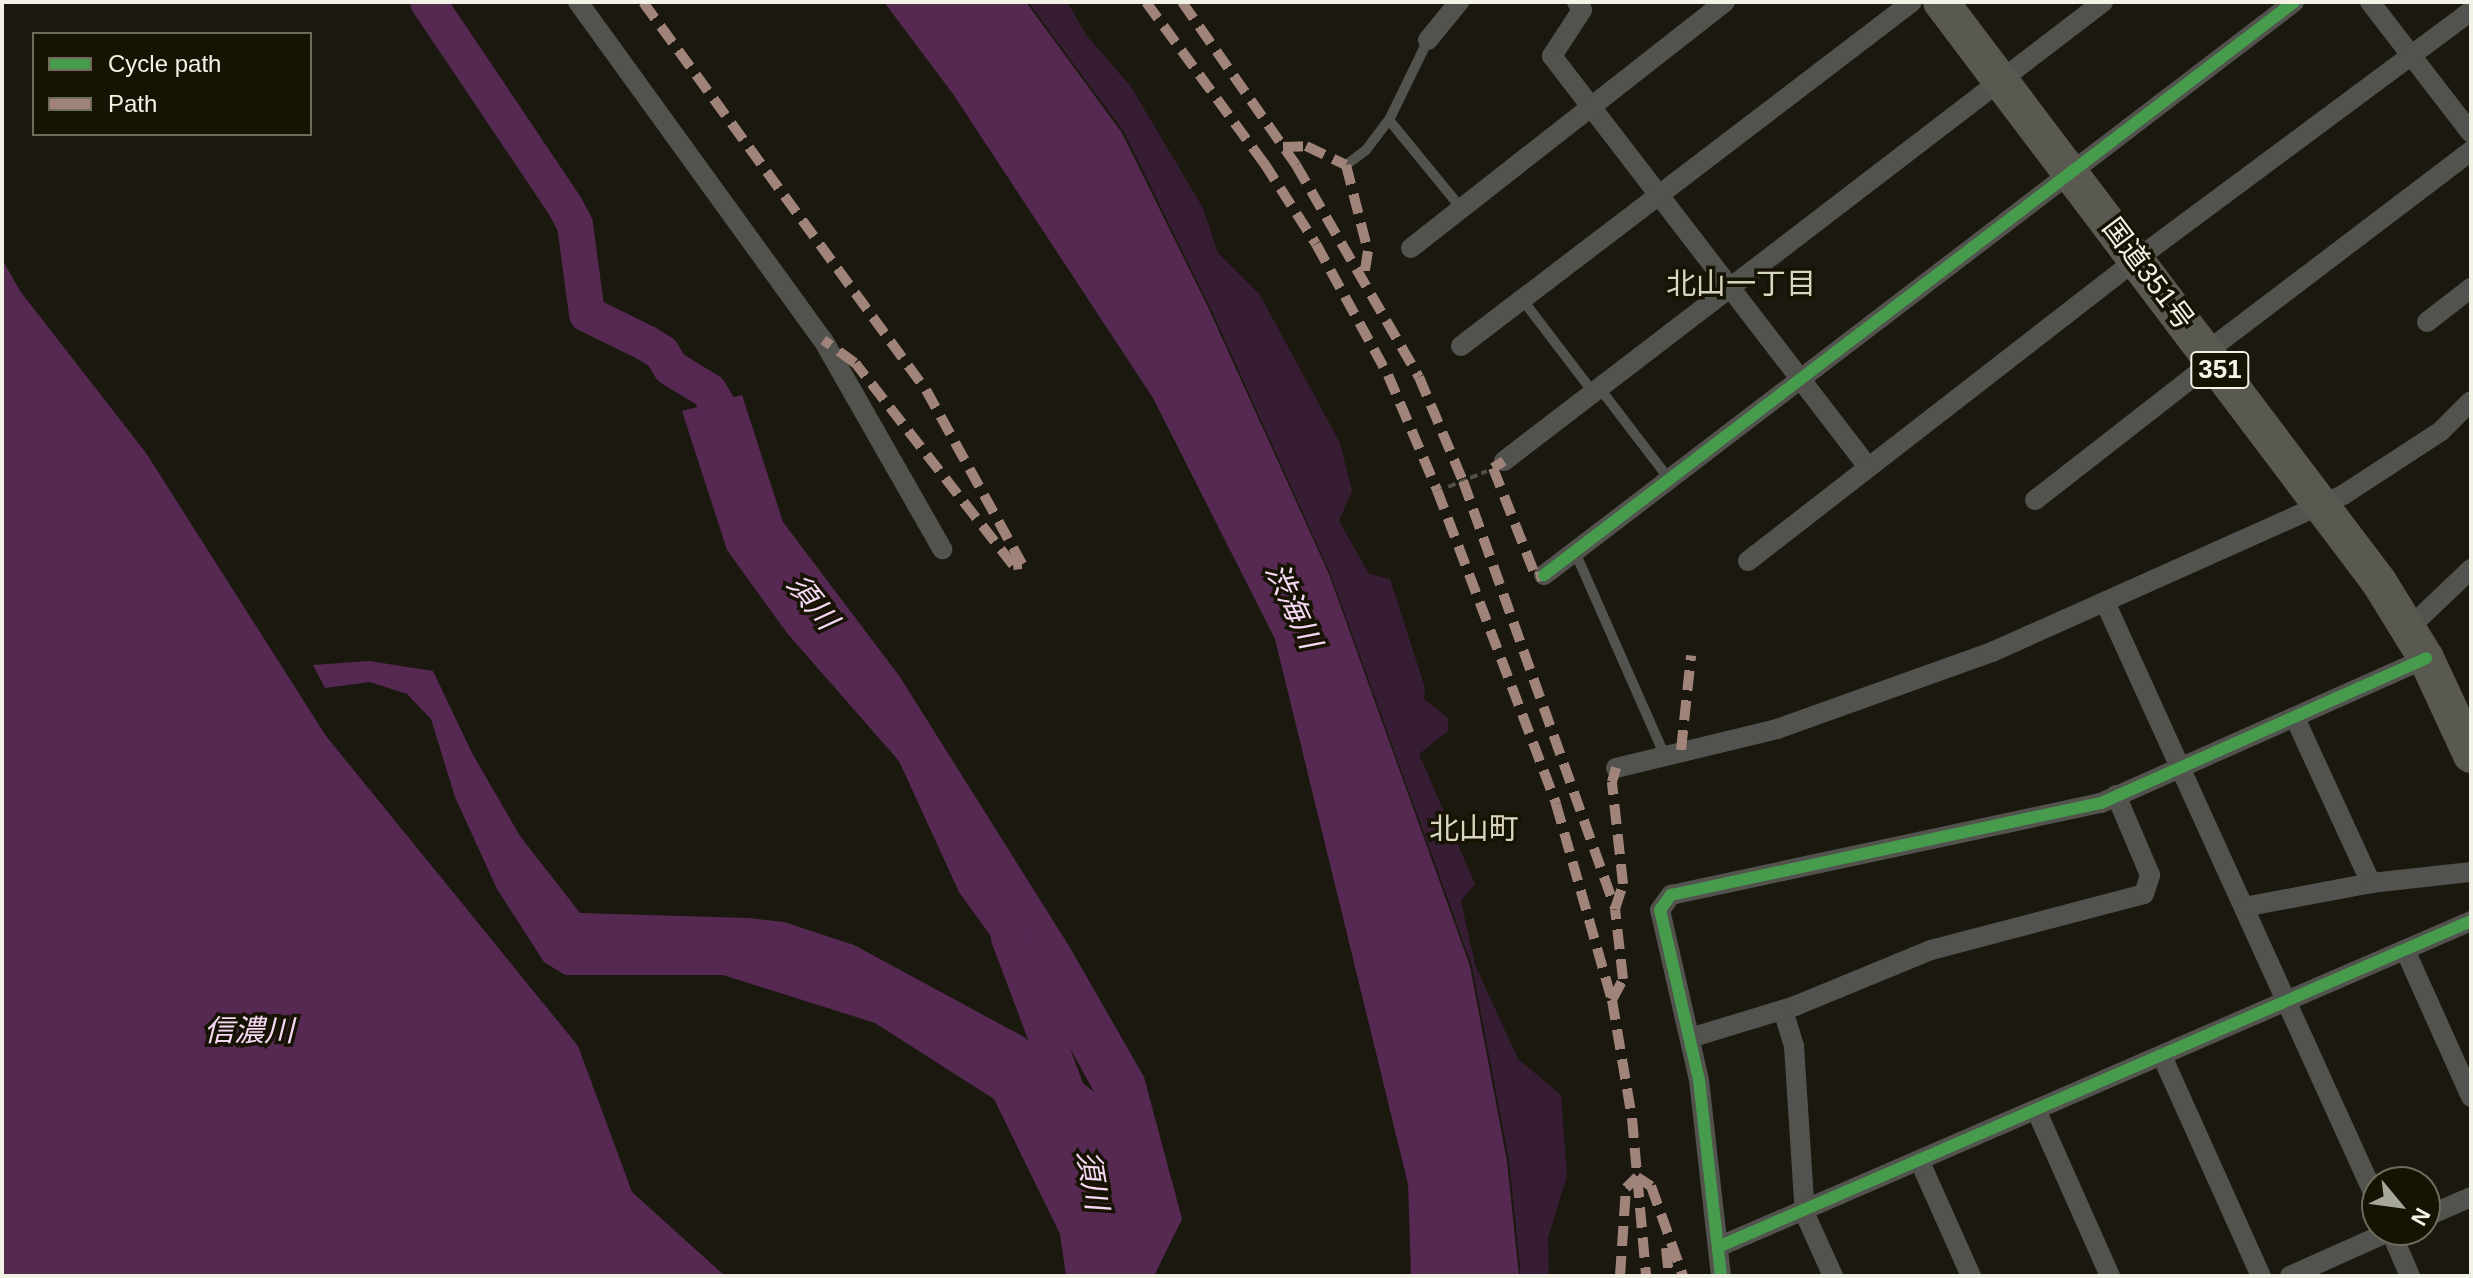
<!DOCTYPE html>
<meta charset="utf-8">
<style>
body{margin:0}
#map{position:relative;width:2473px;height:1278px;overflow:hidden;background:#1b180f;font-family:Helvetica,"Noto Sans JP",sans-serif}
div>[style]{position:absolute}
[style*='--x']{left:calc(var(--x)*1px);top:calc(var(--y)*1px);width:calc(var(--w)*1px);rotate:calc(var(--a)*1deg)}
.green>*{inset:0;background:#371d34}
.water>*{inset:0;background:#552952}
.river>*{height:36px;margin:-18px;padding:0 18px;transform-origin:18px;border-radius:18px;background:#552952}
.path>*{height:4px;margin-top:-2px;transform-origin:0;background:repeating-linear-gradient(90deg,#51504b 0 8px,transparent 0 12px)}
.lane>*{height:10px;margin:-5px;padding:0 5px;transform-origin:5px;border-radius:5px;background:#52524e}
.street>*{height:20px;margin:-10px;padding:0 10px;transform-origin:10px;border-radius:10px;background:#52524e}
.highway>*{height:36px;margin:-18px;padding:0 18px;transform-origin:18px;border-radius:18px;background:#595851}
.quiet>*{height:10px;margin-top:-5px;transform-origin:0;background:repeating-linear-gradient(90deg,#a18479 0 20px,transparent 0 30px)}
.cycleway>*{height:12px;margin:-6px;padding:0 6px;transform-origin:6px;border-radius:6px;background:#469c4c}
span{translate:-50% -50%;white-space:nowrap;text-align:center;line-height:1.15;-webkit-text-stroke:7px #171303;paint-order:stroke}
.shield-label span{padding:2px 6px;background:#171303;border:2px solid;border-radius:6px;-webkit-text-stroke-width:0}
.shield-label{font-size:26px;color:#f3f2e6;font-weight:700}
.street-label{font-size:28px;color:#f3f2e6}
.neighbourhood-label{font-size:30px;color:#d9d5be}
.water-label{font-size:30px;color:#f6d8f4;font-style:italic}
.frame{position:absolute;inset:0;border:4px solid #f3f2e6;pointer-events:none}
.legend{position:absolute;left:32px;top:32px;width:280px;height:104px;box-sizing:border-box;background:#171303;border:2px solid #6f6c5e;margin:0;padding:10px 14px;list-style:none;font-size:24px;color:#f3f2e6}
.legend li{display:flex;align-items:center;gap:16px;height:40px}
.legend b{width:40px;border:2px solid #6f6c5e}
.north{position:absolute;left:2361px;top:1166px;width:80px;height:80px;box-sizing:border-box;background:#171303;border:2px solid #6f6c5e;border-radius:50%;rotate:119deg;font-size:22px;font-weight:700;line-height:32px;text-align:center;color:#f3f2e6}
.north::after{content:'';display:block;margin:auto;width:28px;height:36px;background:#a7a69b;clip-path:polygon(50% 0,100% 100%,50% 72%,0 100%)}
</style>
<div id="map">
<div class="green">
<div style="clip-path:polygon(1028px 2px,1067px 2px,1087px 36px,1131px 87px,1203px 208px,1218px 253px,1260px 295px,1340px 443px,1352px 491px,1339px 521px,1369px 574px,1390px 579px,1425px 688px,1424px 699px,1448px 718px,1448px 731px,1419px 754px,1475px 884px,1461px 901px,1475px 965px,1518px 1059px,1561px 1095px,1567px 1176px,1548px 1238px,1549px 1276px,1521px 1276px,1509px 1160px,1472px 966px,1330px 573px,1210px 307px,1124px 132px)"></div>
</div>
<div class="water">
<div style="clip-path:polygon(884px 2px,1026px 2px,1122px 133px,1208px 307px,1329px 574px,1470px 966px,1507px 1161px,1519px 1276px,1411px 1276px,1408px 1184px,1275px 639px,1153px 398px,953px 94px)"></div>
<div style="clip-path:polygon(2px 259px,20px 291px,146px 453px,326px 736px,578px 1046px,632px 1192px,725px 1276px,2px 1276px)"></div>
<div style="clip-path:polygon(742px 395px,783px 522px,900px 677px,1069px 946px,1144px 1077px,1182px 1219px,1154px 1276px,1066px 1276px,1060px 1234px,994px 1099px,875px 1023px,723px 975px,565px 975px,544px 962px,497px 889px,455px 797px,431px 719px,407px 694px,370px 682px,325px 688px,313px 665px,369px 661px,433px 671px,472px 753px,520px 836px,580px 913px,749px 918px,784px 922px,854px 945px,1024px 1037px,1094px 1092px,1065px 1039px,959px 892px,899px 761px,787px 633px,727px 550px,682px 411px)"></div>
</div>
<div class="river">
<div style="--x:428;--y:2;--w:246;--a:56.1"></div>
<div style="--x:565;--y:206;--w:21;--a:62"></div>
<div style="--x:575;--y:225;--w:90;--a:82.3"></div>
<div style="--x:587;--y:314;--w:66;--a:26.2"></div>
<div style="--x:646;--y:343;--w:19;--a:32"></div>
<div style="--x:662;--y:353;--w:17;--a:59"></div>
<div style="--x:671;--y:368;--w:44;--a:31.2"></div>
<div style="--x:709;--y:391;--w:21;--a:59"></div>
<div style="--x:720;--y:409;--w:41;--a:78.7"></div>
<div style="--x:1009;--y:938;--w:181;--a:69.3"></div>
</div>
<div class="path">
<div style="--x:1448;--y:487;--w:42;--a:-22.3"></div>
</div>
<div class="lane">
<div style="--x:1389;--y:120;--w:114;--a:50.7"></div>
<div style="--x:1346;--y:165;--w:25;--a:-37"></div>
<div style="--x:1366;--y:150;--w:38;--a:-53"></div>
<div style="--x:1389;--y:120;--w:89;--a:-64"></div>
<div style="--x:1522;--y:299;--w:116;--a:52.7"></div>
<div style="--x:1598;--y:386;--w:117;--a:52.6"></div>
<div style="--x:1575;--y:552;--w:221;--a:66.2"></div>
</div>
<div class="street">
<div style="--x:578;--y:2;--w:417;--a:54.1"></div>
<div style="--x:823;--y:340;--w:241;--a:60.3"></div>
<div style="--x:1577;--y:2;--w:9;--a:58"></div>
<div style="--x:1582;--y:10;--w:55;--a:123.1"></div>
<div style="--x:1552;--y:56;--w:518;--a:52.44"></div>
<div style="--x:2370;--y:2;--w:165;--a:52.4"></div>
<div style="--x:1428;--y:40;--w:49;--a:-50.8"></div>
<div style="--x:1411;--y:248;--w:399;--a:-38.1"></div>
<div style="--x:2427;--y:322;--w:56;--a:-37.7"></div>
<div style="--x:1461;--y:346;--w:567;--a:-37.33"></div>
<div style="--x:1504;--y:461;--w:755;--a:-37.46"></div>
<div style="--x:2035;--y:500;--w:217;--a:-37.9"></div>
<div style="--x:2206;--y:367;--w:13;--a:-81"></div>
<div style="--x:2208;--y:354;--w:15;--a:-48"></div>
<div style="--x:2218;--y:343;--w:318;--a:-37.2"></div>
<div style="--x:1748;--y:561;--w:492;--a:-37.8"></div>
<div style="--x:2137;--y:259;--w:416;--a:-36.6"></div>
<div style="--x:1544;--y:575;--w:944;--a:-37.38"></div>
<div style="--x:2105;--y:602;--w:658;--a:65.58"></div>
<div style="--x:2409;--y:628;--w:86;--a:-43.6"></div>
<div style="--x:2295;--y:718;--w:182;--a:65.3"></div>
<div style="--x:1616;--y:768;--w:166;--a:-13.6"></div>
<div style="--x:1777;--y:729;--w:228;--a:-19.7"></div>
<div style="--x:1992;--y:652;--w:385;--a:-24.1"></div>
<div style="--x:2343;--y:495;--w:117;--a:-33.1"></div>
<div style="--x:2441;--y:431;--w:42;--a:-45"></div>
<div style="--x:2244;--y:907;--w:129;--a:-10.7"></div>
<div style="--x:2371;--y:883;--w:101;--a:-6.3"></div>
<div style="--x:2405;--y:950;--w:161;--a:65.8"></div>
<div style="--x:1783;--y:1010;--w:38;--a:73"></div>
<div style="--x:1794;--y:1046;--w:168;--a:86.3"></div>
<div style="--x:1805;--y:1214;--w:68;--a:65.7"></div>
<div style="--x:1690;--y:1038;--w:110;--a:-16.9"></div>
<div style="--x:1795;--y:1006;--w:147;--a:-22.4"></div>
<div style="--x:1931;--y:950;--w:220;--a:-14.7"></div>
<div style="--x:2144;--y:894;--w:20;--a:-72"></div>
<div style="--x:2150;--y:875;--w:87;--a:-113"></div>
<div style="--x:2162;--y:1056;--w:241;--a:65.8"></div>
<div style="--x:2037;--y:1112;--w:180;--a:66"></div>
<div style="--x:1920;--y:1162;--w:125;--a:65.9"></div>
<div style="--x:2425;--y:1217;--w:50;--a:-23.5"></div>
<div style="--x:2390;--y:1230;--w:50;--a:66.5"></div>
<div style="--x:1718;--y:1247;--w:821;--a:-23.41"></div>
<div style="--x:1721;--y:1276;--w:197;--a:-96.4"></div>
<div style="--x:1699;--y:1080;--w:174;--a:-102.9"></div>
<div style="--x:1660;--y:910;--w:19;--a:-54"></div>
<div style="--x:1671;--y:895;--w:440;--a:-12.1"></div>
<div style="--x:2101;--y:803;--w:356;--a:-24"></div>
<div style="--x:2290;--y:1276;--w:113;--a:-24.1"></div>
</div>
<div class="highway">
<div style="--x:1941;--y:2;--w:727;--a:52.94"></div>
<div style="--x:2379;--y:582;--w:89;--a:58.3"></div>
<div style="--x:2426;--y:658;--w:107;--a:65.1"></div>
</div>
<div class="quiet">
<div style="--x:643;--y:2;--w:480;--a:53.9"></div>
<div style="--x:926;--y:390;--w:199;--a:61.1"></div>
<div style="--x:1022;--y:564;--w:9;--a:174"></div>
<div style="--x:1013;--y:565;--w:256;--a:-128"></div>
<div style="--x:855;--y:363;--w:39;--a:-144"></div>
<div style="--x:1146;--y:2;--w:200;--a:53.8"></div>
<div style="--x:1264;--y:163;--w:96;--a:57.3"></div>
<div style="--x:1316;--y:244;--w:149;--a:61.2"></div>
<div style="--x:1388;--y:375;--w:125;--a:66.9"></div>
<div style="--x:1437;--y:490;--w:336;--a:69.2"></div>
<div style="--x:1556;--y:804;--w:204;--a:74.1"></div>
<div style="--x:1612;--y:1000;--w:120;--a:80.4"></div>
<div style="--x:1632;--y:1118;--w:159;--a:84.9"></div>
<div style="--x:1182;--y:2;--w:199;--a:55"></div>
<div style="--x:1296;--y:165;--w:245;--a:59.9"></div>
<div style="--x:1419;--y:377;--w:113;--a:67.1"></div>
<div style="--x:1463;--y:481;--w:454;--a:70.4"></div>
<div style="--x:1283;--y:147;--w:23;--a:-2"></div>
<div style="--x:1306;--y:146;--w:44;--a:25.4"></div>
<div style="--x:1346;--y:165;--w:89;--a:75.7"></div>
<div style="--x:1368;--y:251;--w:26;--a:99"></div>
<div style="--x:1504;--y:461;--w:13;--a:148"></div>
<div style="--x:1493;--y:468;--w:117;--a:68.5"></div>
<div style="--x:1536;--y:577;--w:8;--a:-14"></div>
<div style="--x:1681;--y:750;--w:95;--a:-83.9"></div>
<div style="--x:1612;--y:1000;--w:24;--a:-62"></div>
<div style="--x:1623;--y:979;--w:70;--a:-96.5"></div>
<div style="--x:1615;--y:909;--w:26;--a:-72"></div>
<div style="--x:1623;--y:884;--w:103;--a:-96.2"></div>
<div style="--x:1612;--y:782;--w:15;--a:-74"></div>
<div style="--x:1666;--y:1248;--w:28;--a:84"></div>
<div style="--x:1620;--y:1276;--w:88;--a:-86.1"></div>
<div style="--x:1626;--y:1188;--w:16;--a:-45"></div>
<div style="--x:1637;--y:1177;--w:17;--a:33"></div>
<div style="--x:1651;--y:1186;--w:96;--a:70.4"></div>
</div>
<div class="cycleway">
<div style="--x:1544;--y:575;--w:944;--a:-37.38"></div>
<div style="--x:1718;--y:1247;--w:821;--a:-23.41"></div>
<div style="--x:1721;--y:1276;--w:197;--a:-96.4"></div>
<div style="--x:1699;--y:1080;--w:174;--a:-102.9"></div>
<div style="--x:1660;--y:910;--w:19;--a:-54"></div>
<div style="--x:1671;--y:895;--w:440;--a:-12.1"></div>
<div style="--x:2101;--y:803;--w:356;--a:-24"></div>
</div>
<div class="shield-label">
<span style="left:2220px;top:370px">351</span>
</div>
<div class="street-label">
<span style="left:2148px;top:274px;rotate:53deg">国道351号</span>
</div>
<div class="neighbourhood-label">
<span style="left:1741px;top:284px">北山一丁目</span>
<span style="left:1474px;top:829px">北山町</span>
</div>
<div class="water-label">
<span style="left:812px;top:602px;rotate:51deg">須川</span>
<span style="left:1293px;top:606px;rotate:65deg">渋海川</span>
<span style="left:249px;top:1031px">信濃川</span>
<span style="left:1092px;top:1180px;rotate:80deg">須川</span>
</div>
<div class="frame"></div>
<ul class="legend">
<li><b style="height:10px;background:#469c4c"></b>Cycle path</li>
<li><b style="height:10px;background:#a18479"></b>Path</li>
</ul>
<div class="north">N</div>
</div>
